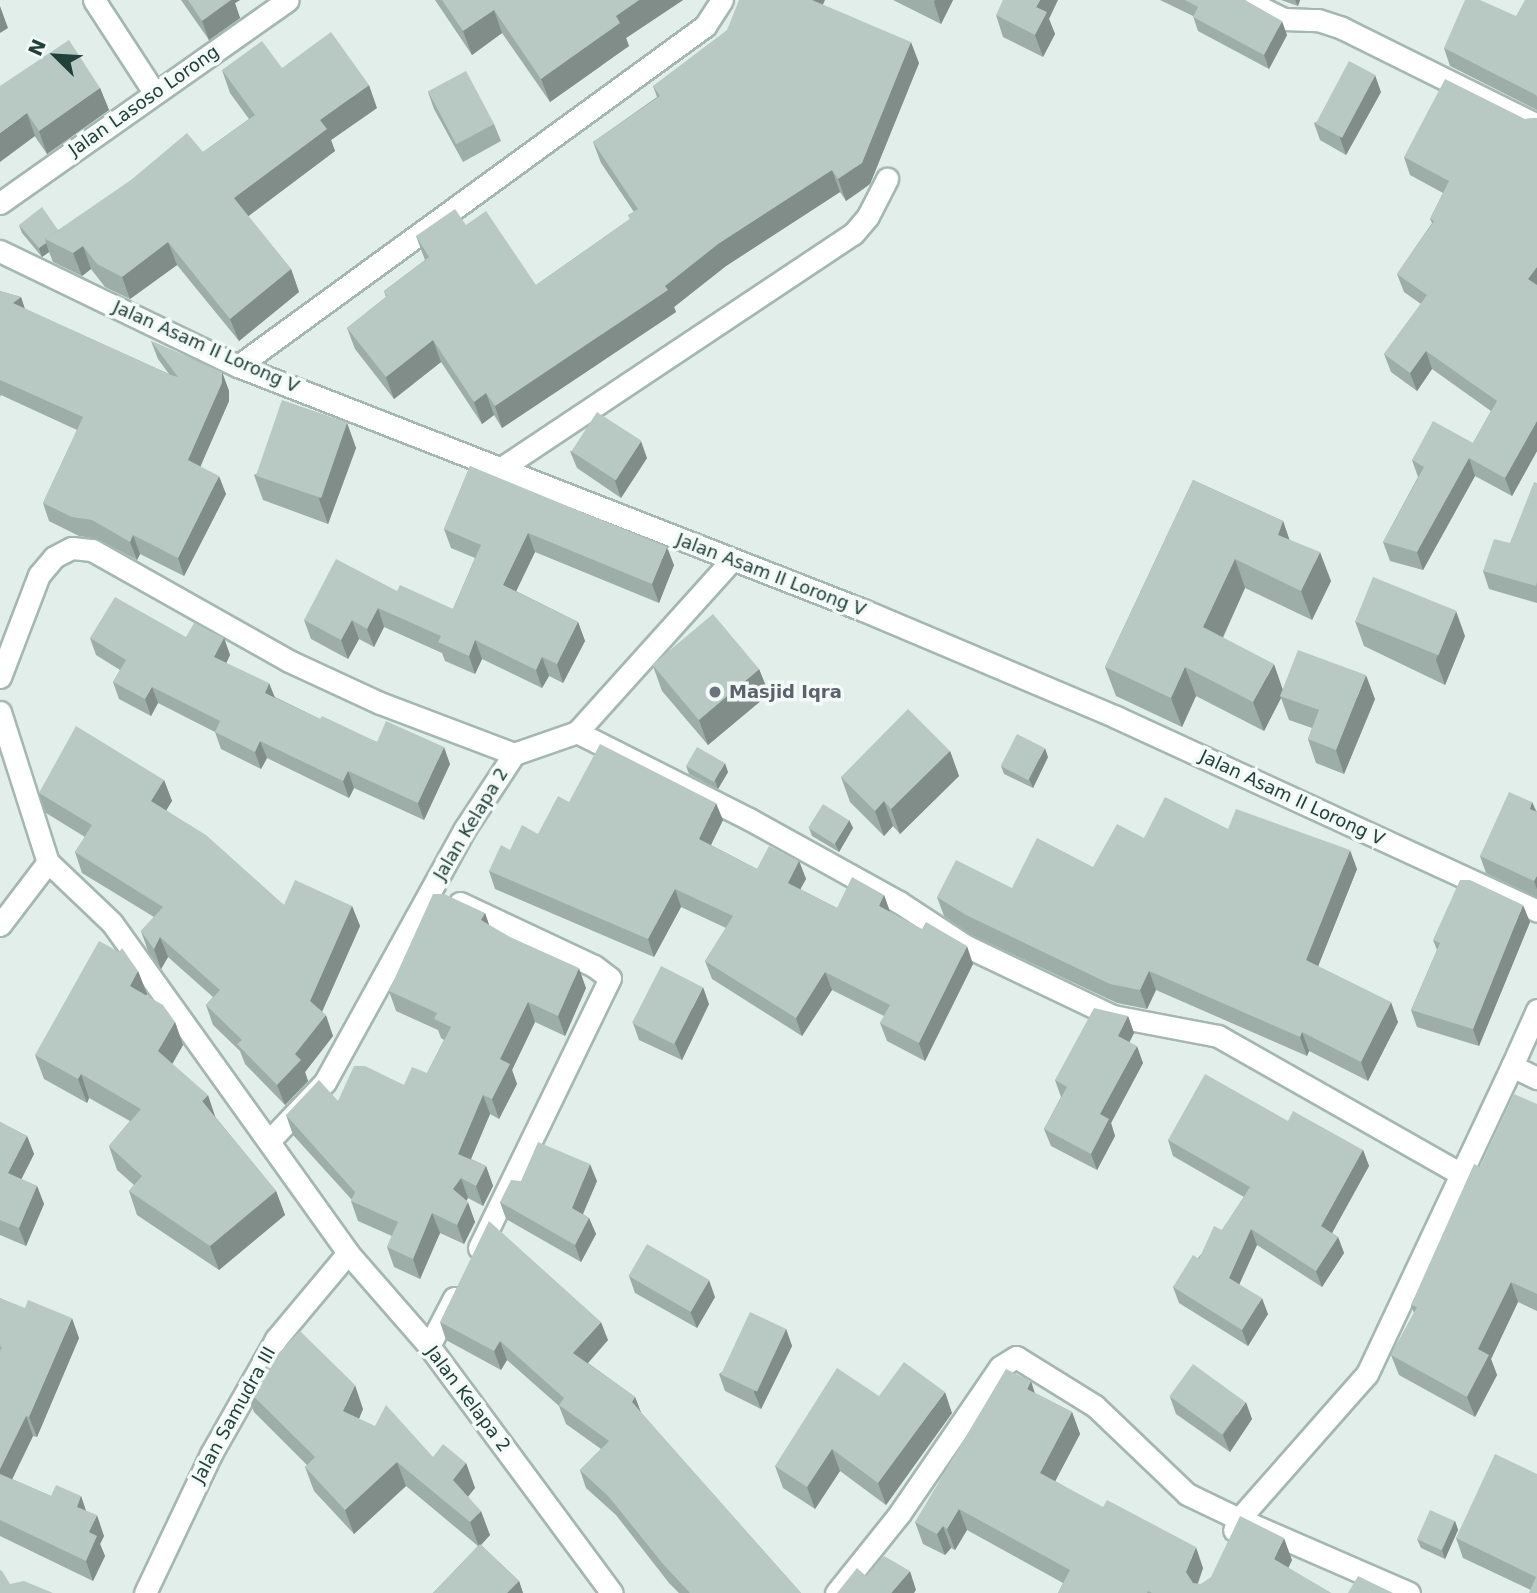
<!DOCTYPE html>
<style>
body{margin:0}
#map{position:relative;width:1537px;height:1593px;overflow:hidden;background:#e2eee9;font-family:"DejaVu Sans",sans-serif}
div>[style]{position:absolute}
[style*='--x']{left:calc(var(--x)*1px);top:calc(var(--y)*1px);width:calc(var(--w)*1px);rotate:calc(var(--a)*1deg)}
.roads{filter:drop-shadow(2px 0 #a4b7b1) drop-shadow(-2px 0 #a4b7b1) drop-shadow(0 2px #a4b7b1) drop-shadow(0 -2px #a4b7b1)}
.street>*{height:21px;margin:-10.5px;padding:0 10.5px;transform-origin:10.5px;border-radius:10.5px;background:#fff}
.wall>*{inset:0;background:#9dada7}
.shaded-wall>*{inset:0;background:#808d88}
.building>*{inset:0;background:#b7c9c2;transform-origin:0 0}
.dots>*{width:19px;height:19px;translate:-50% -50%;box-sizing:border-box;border:4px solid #f3faf7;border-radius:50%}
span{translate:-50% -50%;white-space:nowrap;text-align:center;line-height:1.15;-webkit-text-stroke:7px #f3faf7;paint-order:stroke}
.street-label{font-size:18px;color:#204139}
.worship-label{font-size:18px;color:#5b616d;font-weight:700}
.left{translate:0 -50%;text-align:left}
.north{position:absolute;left:21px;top:21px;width:70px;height:70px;-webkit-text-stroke:5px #f3faf7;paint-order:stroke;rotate:294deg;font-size:19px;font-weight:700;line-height:28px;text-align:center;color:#204139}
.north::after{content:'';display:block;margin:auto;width:24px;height:32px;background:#204139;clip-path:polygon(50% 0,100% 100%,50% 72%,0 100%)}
</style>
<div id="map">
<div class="roads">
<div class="street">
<div style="--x:94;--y:0;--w:110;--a:56.9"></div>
<div style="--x:1245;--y:0;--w:43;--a:26"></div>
<div style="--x:1284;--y:19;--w:34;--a:2"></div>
<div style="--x:1318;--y:20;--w:25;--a:18"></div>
<div style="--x:1342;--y:28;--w:218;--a:26.4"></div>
<div style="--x:0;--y:203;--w:352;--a:-35.2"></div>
<div style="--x:0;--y:251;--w:264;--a:25.8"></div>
<div style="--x:238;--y:366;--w:671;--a:21.33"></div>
<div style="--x:863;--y:610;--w:275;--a:22.9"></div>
<div style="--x:1116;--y:717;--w:464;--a:24.7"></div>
<div style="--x:238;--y:366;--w:578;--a:-36.06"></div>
<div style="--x:705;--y:26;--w:31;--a:-57"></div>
<div style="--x:500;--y:469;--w:424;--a:-33.7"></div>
<div style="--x:853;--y:234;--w:23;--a:-50"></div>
<div style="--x:868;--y:216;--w:42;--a:-62.8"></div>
<div style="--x:0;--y:677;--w:109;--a:-69.1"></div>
<div style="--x:39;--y:575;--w:23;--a:-50"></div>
<div style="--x:54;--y:557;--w:20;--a:-27"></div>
<div style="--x:72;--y:548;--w:20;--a:6"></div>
<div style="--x:92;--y:550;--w:226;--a:29.4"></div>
<div style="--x:289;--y:661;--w:100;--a:24.8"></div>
<div style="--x:380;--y:703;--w:143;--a:20.8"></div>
<div style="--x:0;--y:712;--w:157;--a:72.3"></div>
<div style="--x:48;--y:862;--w:88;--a:43.6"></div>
<div style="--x:112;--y:923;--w:406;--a:54.4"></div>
<div style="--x:348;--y:1253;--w:123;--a:48.9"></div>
<div style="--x:429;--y:1346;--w:307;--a:53.5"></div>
<div style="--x:577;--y:732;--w:193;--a:26.8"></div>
<div style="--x:749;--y:819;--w:171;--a:29"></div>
<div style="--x:899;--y:902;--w:80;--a:33.3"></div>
<div style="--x:966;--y:946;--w:163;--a:25.5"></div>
<div style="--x:1113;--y:1016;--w:107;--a:10.8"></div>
<div style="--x:1218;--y:1036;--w:279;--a:29.6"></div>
<div style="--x:460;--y:903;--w:148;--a:25.2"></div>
<div style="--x:594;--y:966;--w:20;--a:37"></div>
<div style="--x:610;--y:978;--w:300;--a:115.9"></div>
<div style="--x:0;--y:925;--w:79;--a:-52.7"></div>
<div style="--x:1537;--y:1010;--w:61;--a:114.1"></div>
<div style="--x:1512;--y:1066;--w:28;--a:26"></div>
<div style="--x:269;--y:1141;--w:81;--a:-46.5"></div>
<div style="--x:325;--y:1082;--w:288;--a:-61.1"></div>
<div style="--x:464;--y:830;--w:91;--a:-56.7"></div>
<div style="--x:514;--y:754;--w:67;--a:-19.2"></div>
<div style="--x:577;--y:732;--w:230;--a:-48"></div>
<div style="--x:429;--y:1346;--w:54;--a:-62.5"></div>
<div style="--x:145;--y:1593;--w:154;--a:-64.6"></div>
<div style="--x:211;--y:1454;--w:132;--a:-60.5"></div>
<div style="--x:276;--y:1339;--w:112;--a:-50.1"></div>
<div style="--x:836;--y:1593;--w:102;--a:-51.3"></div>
<div style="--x:900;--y:1513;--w:177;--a:-55.6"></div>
<div style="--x:1000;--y:1367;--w:19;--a:-32"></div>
<div style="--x:1016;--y:1357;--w:93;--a:31.8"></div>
<div style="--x:1095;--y:1406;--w:127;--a:43.7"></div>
<div style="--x:1187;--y:1494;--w:58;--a:25.7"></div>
<div style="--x:1239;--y:1519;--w:12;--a:114"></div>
<div style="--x:1409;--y:1593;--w:185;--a:-156.5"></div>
<div style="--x:1239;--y:1519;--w:193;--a:-48.6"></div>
<div style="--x:1367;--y:1374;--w:340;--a:-64.8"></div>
</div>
</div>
<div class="wall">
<div style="clip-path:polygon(181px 0,240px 0,235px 3px,240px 18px,209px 40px)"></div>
<div style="clip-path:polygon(435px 0,683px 0,626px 38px,629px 46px,550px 102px,502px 33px,472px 55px)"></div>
<div style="clip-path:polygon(893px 0,953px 0,941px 24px)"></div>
<div style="clip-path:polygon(1160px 0,1245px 0,1287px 35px,1269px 69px,1198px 31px,1193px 16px)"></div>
<div style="clip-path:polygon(1281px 0,1300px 0,1298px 6px)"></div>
<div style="clip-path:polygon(1537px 0,1537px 110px,1450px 66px,1444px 48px,1516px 16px)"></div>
<div style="clip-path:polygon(823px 5px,919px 63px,870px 184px,846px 201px,840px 192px,726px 266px,674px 307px,676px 312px,502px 428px,494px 415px,482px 424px,441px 362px,394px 399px,355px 349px,347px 328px,386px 297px,384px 291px,425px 260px,416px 236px,466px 225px,536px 285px,630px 219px,628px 215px,634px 212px,601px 163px,593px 142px,657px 97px,653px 86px)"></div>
<div style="clip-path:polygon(996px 15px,1049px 19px,1055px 34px,1043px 57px,1003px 37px)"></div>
<div style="clip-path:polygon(282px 68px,377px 108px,331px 140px,335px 151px,248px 216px,291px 269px,299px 292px,239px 341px,177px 265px,130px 299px,105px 287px,91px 269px,82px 276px,53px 262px,49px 252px,42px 257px,22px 233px,19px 225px,58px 230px,203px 152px,249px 119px,230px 93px,222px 70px)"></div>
<div style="clip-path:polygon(0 86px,100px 88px,109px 110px,47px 154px)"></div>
<div style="clip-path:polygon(428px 92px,494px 124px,501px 141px,463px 162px,434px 109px)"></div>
<div style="clip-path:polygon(1381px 92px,1346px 155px,1320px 140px,1314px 123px)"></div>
<div style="clip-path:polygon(1537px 118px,1537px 451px,1512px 496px,1475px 476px,1423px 570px,1390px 561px,1383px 542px,1418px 477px,1412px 460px,1473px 443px,1491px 411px,1432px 369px,1417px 391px,1391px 372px,1384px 354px,1421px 304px,1404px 292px,1397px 274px,1432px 223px,1430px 219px,1443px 193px,1410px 175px,1404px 157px,1525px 119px)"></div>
<div style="clip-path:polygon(0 291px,21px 297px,25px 309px,169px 374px,158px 359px,151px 341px,222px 372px,229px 391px,229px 401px,200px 466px,226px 494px,184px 576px,140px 554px,137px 560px,98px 539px,79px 536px,49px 521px,43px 503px,77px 430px,1px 395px,0 397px)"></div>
<div style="clip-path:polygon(347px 423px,356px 448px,328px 524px,263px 500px,254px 475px)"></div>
<div style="clip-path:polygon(570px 451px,647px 458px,621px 498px,577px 468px)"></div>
<div style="clip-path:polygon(470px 466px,674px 565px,659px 603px,535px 552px,516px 591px,578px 622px,585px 641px,563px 683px,549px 676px,542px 688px,482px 659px,475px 674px,445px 661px,442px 653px,384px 627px,374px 647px,359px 639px,348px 659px,311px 639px,304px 620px,397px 591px,453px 609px,475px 558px,451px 548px,444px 529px)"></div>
<div style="clip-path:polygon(1193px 480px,1283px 521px,1289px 539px,1331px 581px,1312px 620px,1245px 588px,1223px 638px,1283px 690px,1375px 699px,1344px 774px,1316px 763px,1308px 739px,1312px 728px,1289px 720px,1281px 698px,1264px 731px,1196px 696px,1182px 727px,1116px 696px,1105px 667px)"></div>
<div style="clip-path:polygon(1537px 483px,1537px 603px,1489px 589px,1483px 571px,1510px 543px)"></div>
<div style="clip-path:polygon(1355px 621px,1465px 636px,1445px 685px,1364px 646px)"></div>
<div style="clip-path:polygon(186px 637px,224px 638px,230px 655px,226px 663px,275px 697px,320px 719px,377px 742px,450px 764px,424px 820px,354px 788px,349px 798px,267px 758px,261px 769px,221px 749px,215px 732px,158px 703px,151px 716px,119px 699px,113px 682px,120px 670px,96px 655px,90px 638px)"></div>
<div style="clip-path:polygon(653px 666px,759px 669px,769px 694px,708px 745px,662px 691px)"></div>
<div style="clip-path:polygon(950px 751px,959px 776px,900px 834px,893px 826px,884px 836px,850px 802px,841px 777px)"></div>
<div style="clip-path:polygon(1048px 757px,1033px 788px,1004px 774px,1001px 766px)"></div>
<div style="clip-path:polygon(686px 766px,728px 772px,718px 789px,689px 774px)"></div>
<div style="clip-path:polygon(164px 780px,172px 801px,166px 810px,284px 905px,352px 906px,360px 926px,322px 1011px,333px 1036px,305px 1072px,308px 1081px,285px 1105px,245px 1064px,240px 1051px,213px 1025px,206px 1005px,213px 997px,168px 957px,161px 969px,148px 951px,141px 931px,154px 917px,82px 873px,75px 852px,85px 837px,46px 813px,39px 793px)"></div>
<div style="clip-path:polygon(569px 802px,723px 820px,711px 845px,757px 869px,799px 861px,806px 879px,800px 889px,837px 908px,884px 895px,890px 912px,973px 964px,925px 1061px,887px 1041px,880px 1023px,884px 1016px,832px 990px,802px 1036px,712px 979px,705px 961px,726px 928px,681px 907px,654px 957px,495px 889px,489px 871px,510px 850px,538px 834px)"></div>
<div style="clip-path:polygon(1532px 802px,1537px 812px,1537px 897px,1486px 873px,1480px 856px)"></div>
<div style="clip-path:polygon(849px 820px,853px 828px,839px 852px,812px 836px,809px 828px)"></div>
<div style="clip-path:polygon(1228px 829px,1357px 869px,1318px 966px,1398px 1022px,1368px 1081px,1309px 1051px,1307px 1056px,1156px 990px,1147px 1009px,1117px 1003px,972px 935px,944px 916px,937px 897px,1012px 888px,1093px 867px,1144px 838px)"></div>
<div style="clip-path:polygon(485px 913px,489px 925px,586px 988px,565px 1036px,535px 1022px,512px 1070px,517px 1084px,499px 1119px,490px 1114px,471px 1159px,486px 1166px,493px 1186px,483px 1206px,468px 1198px,466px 1201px,475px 1222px,464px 1244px,440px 1233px,420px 1279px,394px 1267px,387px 1247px,392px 1236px,358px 1221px,351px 1201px,352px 1200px,293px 1135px,286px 1115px,404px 1085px,427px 1073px,444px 1040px,441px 1038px,438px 1030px,396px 1011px,389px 991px)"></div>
<div style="clip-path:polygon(1530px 922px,1479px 1046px,1417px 1027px,1411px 1010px,1437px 950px,1433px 940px)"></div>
<div style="clip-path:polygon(138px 971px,147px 994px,146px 996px,175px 1022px,183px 1045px,172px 1064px,276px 1191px,285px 1215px,219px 1270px,137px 1215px,129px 1191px,134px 1185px,117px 1170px,109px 1146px,130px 1121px,89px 1098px,87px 1103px,44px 1079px,35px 1055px)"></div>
<div style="clip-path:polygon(709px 1004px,682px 1060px,639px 1040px,633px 1023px)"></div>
<div style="clip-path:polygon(1128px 1016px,1134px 1033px,1129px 1042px,1143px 1063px,1111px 1123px,1115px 1136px,1097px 1170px,1051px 1146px,1044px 1129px,1061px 1097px,1055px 1080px)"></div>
<div style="clip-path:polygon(1537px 1104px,1537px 1311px,1518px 1302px,1491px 1359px,1497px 1375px,1475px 1417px,1399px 1375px,1391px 1355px,1414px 1313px,1411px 1305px,1480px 1167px)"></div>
<div style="clip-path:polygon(1288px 1121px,1363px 1150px,1369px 1166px,1332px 1233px,1338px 1237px,1344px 1253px,1322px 1287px,1257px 1245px,1239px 1284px,1268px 1314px,1248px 1346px,1179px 1303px,1173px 1287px,1222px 1230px,1244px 1197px,1173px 1156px,1168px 1140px)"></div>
<div style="clip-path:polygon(0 1122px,27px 1136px,34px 1154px,21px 1179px,37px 1186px,44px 1204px,26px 1246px,0 1235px)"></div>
<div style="clip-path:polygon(521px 1181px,597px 1181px,583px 1214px,589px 1218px,596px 1234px,581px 1262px,506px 1219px,500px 1202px)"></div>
<div style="clip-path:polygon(629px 1276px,715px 1297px,697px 1328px,635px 1293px)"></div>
<div style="clip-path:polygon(0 1298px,79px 1338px,37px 1437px,33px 1436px,12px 1479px,51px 1496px,81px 1496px,86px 1511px,104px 1536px,100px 1544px,105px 1556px,93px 1581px,0 1536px)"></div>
<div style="clip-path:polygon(440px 1322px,608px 1340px,588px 1363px,635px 1397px,641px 1413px,801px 1593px,679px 1593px,669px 1583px,616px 1515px,586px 1488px,580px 1470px,601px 1449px,566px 1424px,559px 1406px,507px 1360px,501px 1370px,446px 1340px)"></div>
<div style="clip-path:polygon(786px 1329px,792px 1346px,761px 1409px,725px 1391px,719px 1374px)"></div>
<div style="clip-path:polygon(245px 1388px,363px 1409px,359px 1419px,433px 1457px,466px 1463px,475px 1488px,468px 1496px,490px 1535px,481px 1545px,519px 1581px,523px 1593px,433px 1593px,478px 1546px,406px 1486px,354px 1534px,314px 1491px,305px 1467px,307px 1465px,254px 1412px)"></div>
<div style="clip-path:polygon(1035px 1393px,1072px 1412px,1080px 1434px,1055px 1481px,1203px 1568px,1198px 1584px,1201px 1584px,1292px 1560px,1288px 1568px,1331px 1593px,1058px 1593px,1063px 1583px,967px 1530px,955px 1550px,951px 1548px,945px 1555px,923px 1544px,915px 1522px)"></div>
<div style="clip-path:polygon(879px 1396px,952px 1413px,886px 1505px,840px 1471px,815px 1509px,783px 1488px,775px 1466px)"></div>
<div style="clip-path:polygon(1170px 1397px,1252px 1419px,1230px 1452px,1176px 1414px)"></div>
<div style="clip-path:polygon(1537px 1474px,1537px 1593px,1463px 1558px,1456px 1538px)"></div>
<div style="clip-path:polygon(1455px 1521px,1458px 1530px,1445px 1559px,1421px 1548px,1417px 1539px)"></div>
</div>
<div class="shaded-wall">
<div style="clip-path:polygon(230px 0,240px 0,235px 3px,240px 18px,209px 40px,202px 21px)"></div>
<div style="clip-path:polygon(639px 0,683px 0,626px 38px,629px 46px,550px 102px,541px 79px,616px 16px)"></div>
<div style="clip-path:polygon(809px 0,825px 0,816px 20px)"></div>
<div style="clip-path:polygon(935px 0,953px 0,941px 24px,934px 2px)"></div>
<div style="clip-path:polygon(1040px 0,1058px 0,1049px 19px,1055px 34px,1043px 57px,1035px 35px,1036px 7px)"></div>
<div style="clip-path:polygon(1295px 0,1300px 0,1298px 6px)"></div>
<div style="clip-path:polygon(0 6px,8px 28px,0 33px)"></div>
<div style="clip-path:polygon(494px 10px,502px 33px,472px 55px,463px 31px)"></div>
<div style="clip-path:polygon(1282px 21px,1287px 35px,1269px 69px,1264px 55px)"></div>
<div style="clip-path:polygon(911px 42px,919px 63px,870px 184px,846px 201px,838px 179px)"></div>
<div style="clip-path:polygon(1375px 75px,1381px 92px,1346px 155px,1340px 138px)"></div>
<div style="clip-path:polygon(369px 85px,377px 108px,331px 140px,335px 151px,242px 221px,234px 198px,320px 120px)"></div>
<div style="clip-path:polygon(100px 88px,109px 110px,47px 154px,39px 131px)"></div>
<div style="clip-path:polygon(27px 113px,35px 136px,0 162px,0 133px)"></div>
<div style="clip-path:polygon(832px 170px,840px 192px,726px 266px,674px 307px,676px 312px,502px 428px,495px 406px,665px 286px,718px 244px)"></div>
<div style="clip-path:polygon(168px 242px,177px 265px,130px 299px,122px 277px)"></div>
<div style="clip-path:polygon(46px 243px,49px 252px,42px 257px,39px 248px)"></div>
<div style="clip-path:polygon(83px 246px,91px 269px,82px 276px,73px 253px)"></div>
<div style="clip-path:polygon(1537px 267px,1537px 295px,1528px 279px)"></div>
<div style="clip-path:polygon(291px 269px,299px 292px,239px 341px,230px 319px)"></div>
<div style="clip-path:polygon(21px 297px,27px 316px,13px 303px)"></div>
<div style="clip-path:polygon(433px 340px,441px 362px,394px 399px,386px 377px)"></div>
<div style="clip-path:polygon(1426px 351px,1432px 369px,1417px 391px,1410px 373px)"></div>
<div style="clip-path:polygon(222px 372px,229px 391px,229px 401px,195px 479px,188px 460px)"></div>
<div style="clip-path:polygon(486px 393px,494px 415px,482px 424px,474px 402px)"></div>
<div style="clip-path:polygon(1537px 421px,1537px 451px,1512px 496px,1505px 478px)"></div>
<div style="clip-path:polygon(347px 423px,356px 448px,328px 524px,319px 499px)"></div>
<div style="clip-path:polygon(641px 441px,647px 458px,621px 498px,615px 481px)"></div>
<div style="clip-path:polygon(1469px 458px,1475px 476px,1423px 570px,1417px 552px)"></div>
<div style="clip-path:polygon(219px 476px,226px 494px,184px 576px,178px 558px)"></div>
<div style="clip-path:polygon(1283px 521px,1293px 550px,1278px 535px)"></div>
<div style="clip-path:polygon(528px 533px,535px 552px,510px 604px,503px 585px)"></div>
<div style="clip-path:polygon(133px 535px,140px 554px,137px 560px,130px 542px)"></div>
<div style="clip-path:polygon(667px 547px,674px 565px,659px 603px,652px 584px)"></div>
<div style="clip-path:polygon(1320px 552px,1331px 581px,1312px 620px,1301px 591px)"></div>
<div style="clip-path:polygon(1235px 559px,1245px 588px,1214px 656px,1203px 627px)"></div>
<div style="clip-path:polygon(378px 608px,384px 627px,374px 647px,367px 629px)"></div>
<div style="clip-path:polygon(1456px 611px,1465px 636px,1445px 685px,1436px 660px)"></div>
<div style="clip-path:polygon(352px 620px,359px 639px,348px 659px,341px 640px)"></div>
<div style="clip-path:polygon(578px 622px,585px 641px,563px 683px,557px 664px)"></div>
<div style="clip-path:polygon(224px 638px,230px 655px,221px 674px,214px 657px)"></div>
<div style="clip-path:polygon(475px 640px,482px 659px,475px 674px,469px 656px)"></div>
<div style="clip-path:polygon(542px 657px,549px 676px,542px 688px,536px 670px)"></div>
<div style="clip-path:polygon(1274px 664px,1284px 693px,1280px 696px,1281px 698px,1264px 731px,1253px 702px)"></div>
<div style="clip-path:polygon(1185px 667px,1196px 696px,1182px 727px,1171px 698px)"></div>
<div style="clip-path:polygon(759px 669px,769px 694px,708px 745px,699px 720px)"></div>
<div style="clip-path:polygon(1366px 675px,1375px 699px,1344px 774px,1336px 750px)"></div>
<div style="clip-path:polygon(269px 683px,276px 700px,265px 693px)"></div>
<div style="clip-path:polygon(152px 687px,158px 703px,151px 716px,145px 699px)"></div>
<div style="clip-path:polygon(260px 741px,267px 758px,261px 769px,255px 752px)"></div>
<div style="clip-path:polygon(444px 747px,450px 764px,424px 820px,418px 803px)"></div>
<div style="clip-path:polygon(1045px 748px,1048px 757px,1033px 788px,1029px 779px)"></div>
<div style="clip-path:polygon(950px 751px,959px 776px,900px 834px,891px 809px)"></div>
<div style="clip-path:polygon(725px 763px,728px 772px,718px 789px,715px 780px)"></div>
<div style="clip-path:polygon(348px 771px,354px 788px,349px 798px,343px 781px)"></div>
<div style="clip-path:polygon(164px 780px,172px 801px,159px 822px,151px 801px)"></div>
<div style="clip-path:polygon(884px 801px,893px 826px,884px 836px,875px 811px)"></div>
<div style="clip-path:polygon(1532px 802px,1537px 815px,1530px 809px)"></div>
<div style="clip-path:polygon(716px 803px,723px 820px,705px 857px,699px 839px)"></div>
<div style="clip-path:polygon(849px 820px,853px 828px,839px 852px,835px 843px)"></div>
<div style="clip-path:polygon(1350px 850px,1357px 869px,1313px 979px,1306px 960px)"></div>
<div style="clip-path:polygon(799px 861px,806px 879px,794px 901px,788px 883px)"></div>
<div style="clip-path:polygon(1537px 876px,1537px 889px,1534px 881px)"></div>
<div style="clip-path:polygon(675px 889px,681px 907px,654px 957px,648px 939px)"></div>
<div style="clip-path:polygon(884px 895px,890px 912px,879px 906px)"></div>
<div style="clip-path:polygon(1523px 905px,1530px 922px,1479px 1046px,1473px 1029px)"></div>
<div style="clip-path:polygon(352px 906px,360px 926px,318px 1021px,310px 1001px)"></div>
<div style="clip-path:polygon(485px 913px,492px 933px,481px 920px)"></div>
<div style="clip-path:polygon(160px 937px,168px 957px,161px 969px,154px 949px)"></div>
<div style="clip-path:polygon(967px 946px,973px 964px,925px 1061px,919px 1043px)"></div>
<div style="clip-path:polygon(579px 968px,586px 988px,565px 1036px,558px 1016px)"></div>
<div style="clip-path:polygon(138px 971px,147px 994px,138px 1010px,130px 986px)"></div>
<div style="clip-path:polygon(1149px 971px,1156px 990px,1147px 1009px,1140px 990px)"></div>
<div style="clip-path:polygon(825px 972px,832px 990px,802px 1036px,796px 1018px)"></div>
<div style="clip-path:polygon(703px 987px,709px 1004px,682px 1060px,675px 1043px)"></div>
<div style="clip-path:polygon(528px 1002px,535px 1022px,512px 1070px,517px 1084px,499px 1119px,492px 1099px,500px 1059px)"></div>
<div style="clip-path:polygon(1391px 1002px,1398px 1022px,1368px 1081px,1361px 1062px)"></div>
<div style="clip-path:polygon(326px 1015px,333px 1036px,305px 1072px,308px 1081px,285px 1105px,277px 1085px,295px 1054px)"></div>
<div style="clip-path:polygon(1128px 1016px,1134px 1033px,1124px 1053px,1118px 1036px)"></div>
<div style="clip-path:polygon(175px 1022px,183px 1045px,166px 1075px,158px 1051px)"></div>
<div style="clip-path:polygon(1302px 1032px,1309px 1051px,1307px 1056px,1300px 1037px)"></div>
<div style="clip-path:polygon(1137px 1046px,1143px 1063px,1111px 1123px,1115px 1136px,1097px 1170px,1091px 1154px,1100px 1114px)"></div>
<div style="clip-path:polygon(81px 1074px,89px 1098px,87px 1103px,78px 1079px)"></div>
<div style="clip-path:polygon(208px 1095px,216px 1119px,202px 1101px)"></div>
<div style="clip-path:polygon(483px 1095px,490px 1114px,465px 1173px,458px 1154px)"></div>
<div style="clip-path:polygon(27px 1136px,34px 1154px,15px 1192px,8px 1173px)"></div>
<div style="clip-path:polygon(1363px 1150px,1369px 1166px,1327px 1242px,1321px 1226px)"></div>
<div style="clip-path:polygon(590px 1164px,597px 1181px,578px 1225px,572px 1208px)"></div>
<div style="clip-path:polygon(486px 1166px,493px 1186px,483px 1206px,476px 1186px)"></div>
<div style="clip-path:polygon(461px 1178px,468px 1198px,461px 1209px,453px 1189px)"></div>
<div style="clip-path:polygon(37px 1186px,44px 1204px,26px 1246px,19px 1228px)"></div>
<div style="clip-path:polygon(276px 1191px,285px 1215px,219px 1270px,210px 1246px)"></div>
<div style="clip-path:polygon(468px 1202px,475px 1222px,464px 1244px,457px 1225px)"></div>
<div style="clip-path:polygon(432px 1213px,440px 1233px,420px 1279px,413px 1259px)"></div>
<div style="clip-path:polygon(589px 1218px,596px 1234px,581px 1262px,575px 1245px)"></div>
<div style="clip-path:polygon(1251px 1229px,1257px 1245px,1235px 1294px,1229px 1278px)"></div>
<div style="clip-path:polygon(1338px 1237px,1344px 1253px,1322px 1287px,1316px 1271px)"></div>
<div style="clip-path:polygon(709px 1280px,715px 1297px,697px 1328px,690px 1311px)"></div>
<div style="clip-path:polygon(1511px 1282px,1518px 1302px,1491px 1359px,1497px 1375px,1475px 1417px,1467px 1397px,1478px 1349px)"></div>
<div style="clip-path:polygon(1262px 1298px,1268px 1314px,1248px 1346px,1242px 1330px)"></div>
<div style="clip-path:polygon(72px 1318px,79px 1338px,37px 1437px,29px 1417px)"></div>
<div style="clip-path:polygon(601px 1322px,608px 1340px,580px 1372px,573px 1353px)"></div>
<div style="clip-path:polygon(786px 1329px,792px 1346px,761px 1409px,754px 1392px)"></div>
<div style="clip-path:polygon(500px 1341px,507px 1360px,501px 1370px,494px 1351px)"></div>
<div style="clip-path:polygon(1031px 1381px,1038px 1403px,1027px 1389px)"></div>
<div style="clip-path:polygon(355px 1385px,363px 1409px,352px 1435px,343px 1411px)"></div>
<div style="clip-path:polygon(945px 1392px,952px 1413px,886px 1505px,878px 1483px)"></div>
<div style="clip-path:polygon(635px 1397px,642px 1415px,632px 1402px)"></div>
<div style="clip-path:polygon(1246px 1402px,1252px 1419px,1230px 1452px,1223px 1435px)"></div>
<div style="clip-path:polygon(1072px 1412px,1080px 1434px,1048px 1495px,1040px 1473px)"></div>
<div style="clip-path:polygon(26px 1416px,33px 1436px,5px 1494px,0 1480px,0 1469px)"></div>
<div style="clip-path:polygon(832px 1449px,840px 1471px,815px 1509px,807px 1487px)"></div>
<div style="clip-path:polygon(397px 1462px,406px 1486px,354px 1534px,345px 1510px)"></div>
<div style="clip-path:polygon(466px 1463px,475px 1488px,462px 1504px,453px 1480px)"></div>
<div style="clip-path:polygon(81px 1496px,88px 1517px,77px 1507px)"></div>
<div style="clip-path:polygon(959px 1509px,967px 1530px,955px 1550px,947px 1529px)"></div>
<div style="clip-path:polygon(481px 1511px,490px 1535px,479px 1547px,470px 1522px)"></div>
<div style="clip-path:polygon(97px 1515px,104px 1536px,100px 1544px,105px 1556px,93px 1581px,86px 1561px,89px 1532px)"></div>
<div style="clip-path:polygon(1455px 1521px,1458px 1530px,1445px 1559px,1442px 1550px)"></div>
<div style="clip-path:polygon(943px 1526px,951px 1548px,945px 1555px,937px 1534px)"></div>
<div style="clip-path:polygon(1284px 1538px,1292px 1560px,1282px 1581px,1274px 1559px)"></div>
<div style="clip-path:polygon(1196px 1547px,1203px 1568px,1194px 1593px,1186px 1572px)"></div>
<div style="clip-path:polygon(910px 1571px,916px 1590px,914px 1593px,891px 1593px)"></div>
<div style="clip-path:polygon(519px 1581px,523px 1593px,507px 1593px)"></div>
</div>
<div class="building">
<div style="clip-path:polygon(188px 0,231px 0,202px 21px)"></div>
<div style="clip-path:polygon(442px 0,639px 0,616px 16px,620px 23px,541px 79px,494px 10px,463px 31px)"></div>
<div style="clip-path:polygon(739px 0,812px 0,911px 42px,862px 163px,838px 179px,832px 170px,718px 244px,665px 286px,668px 290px,495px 406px,486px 393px,474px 402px,433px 340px,386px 377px,347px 328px,387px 296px,384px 291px,429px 257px,416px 236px,455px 209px,466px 225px,486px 211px,536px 285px,630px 219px,628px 215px,638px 209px,593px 142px,660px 96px,653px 86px,727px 30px)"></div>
<div style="clip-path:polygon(1003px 0,1040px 0,1036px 7px,1047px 12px,1035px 35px,996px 15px)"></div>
<div style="clip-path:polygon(1185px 0,1245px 0,1282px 21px,1264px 55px,1193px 17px,1198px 7px)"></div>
<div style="clip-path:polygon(1465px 0,1480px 0,1516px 16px,1525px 0,1537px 0,1537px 97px,1536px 95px,1444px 48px)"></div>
<div style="clip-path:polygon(331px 32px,369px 85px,320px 120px,327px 129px,234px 198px,291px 269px,230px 319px,168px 242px,122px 277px,97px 264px,83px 246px,73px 253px,45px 239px,131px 180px,187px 133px,203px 152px,255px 115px,222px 70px,262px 41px,282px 68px)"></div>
<div style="clip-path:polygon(69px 40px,100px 88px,39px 131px,27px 113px,0 133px,0 86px)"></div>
<div style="left:1349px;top:61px;width:30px;height:71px;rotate:28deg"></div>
<div style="left:466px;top:71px;width:60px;height:43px;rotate:62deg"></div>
<div style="clip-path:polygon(1445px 79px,1525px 119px,1537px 118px,1537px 267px,1528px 279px,1537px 285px,1537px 421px,1505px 478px,1469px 458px,1417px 552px,1383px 542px,1424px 467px,1412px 460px,1433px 421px,1473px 443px,1497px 401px,1426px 351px,1410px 373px,1384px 354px,1427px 295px,1397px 274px,1434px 221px,1430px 219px,1449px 181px,1404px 157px)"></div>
<div style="clip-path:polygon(42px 207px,58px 230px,45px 239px,46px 243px,39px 248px,19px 225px)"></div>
<div style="clip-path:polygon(0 291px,21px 297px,13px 303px,171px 375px,178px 377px,151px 341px,222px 372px,222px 383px,188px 460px,219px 476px,178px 558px,133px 535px,130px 542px,92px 520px,72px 517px,43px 503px,83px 417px,0 380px)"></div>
<div style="left:282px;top:400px;width:69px;height:80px;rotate:19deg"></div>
<div style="left:597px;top:412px;width:53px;height:47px;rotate:33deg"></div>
<div style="clip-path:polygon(470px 466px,667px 547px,652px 584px,528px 533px,503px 585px,578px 622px,557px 664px,542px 657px,536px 670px,475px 640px,469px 656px,438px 642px,441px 636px,378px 608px,367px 629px,352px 620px,341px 640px,304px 620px,336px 559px,397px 591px,400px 585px,453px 609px,481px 545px,444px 529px)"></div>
<div style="clip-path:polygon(1193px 480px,1283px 521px,1278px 535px,1320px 552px,1301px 591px,1235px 559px,1203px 627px,1274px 664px,1253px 702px,1185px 667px,1171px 698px,1105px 667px)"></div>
<div style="clip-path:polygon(1534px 482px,1537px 483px,1537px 582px,1536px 586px,1483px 571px,1494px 539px,1510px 543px)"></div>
<div style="left:1373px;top:577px;width:90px;height:48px;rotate:22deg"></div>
<div style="clip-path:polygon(115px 597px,186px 637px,194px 623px,224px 638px,214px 657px,269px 683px,265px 693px,320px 719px,322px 716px,377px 742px,386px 721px,444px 747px,418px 803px,348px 771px,343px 781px,260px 741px,255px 752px,215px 732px,220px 721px,152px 687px,145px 699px,113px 682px,126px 660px,90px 638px)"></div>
<div style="left:713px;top:614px;width:72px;height:79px;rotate:50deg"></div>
<div style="clip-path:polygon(1298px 650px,1366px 675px,1336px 750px,1308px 739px,1319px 710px,1280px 696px)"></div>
<div style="clip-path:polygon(908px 709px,950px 751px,891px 809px,884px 801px,875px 811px,841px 777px)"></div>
<div style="clip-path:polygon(76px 726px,164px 780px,151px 801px,206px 835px,284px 905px,295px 880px,352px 906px,310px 1001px,326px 1015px,295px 1054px,301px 1060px,277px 1085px,237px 1044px,242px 1040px,206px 1005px,220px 990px,160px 937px,154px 949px,141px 931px,163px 907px,75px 852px,92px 825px,39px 793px)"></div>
<div style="left:1017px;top:734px;width:31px;height:36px;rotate:27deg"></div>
<div style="clip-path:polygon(600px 744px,716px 803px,699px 839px,757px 869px,769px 846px,799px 861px,788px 883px,837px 908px,852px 877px,884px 895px,879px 906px,922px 929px,926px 922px,967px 946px,919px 1043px,880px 1023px,890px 1005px,825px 972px,796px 1018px,705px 961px,733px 916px,675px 889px,648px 939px,489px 871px,501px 845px,510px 850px,522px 825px,538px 834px,558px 796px,569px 802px)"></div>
<div style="left:697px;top:747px;width:32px;height:22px;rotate:30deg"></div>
<div style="clip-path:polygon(1509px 792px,1532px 802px,1530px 809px,1537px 812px,1537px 876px,1534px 881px,1480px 856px)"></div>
<div style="clip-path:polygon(1165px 797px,1228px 829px,1236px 809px,1350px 850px,1306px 960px,1391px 1002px,1361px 1062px,1302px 1032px,1300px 1037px,1149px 971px,1140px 990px,1110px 984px,966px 915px,937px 897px,956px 860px,1012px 888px,1037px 838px,1093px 867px,1117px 824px,1144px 838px)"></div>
<div style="left:823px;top:804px;width:31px;height:28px;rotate:32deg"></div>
<div style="clip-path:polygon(1460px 880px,1470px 880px,1523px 905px,1473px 1029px,1411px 1010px,1440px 943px,1433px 940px)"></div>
<div style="clip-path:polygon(433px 894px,444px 894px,485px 913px,481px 920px,510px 937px,579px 968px,558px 1016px,528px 1002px,500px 1059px,510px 1064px,492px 1099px,483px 1095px,458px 1154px,486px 1166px,476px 1186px,461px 1178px,453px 1189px,468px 1202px,457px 1225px,432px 1213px,413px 1259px,387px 1247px,398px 1222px,351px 1201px,355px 1192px,286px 1115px,319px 1080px,338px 1101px,354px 1066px,365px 1066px,404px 1085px,412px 1067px,427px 1073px,451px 1027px,434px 1019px,437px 1013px,389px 991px)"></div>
<div style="clip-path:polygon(99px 941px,119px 952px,122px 948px,138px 971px,130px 986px,163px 1005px,175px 1022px,158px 1051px,208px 1095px,202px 1101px,276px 1191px,210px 1246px,129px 1191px,142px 1176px,109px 1146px,141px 1109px,81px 1074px,78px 1079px,35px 1055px)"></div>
<div style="left:661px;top:966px;width:47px;height:64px;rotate:27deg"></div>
<div style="clip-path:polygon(1094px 1008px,1128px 1016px,1118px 1036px,1137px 1046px,1100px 1114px,1109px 1119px,1091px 1154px,1044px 1129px,1067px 1087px,1055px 1080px)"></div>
<div style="clip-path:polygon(1205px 1074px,1288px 1121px,1293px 1111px,1363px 1150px,1321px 1226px,1338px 1237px,1316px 1271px,1251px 1229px,1229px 1278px,1262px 1298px,1242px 1330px,1173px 1287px,1193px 1255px,1199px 1259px,1214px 1226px,1222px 1230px,1250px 1187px,1168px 1140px)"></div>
<div style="clip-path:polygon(1514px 1094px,1537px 1104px,1537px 1294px,1511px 1282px,1478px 1349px,1489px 1355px,1467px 1397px,1391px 1355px,1417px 1307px,1411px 1305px,1474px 1164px,1480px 1167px)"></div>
<div style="clip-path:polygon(0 1122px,27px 1136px,8px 1173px,37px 1186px,19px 1228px,0 1220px)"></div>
<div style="clip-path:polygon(538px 1142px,590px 1164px,572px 1208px,589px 1218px,575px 1245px,500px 1202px,511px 1180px,521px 1181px)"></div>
<div style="clip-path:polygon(489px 1221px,601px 1322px,573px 1353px,635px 1397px,632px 1402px,801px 1593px,690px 1593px,663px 1564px,609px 1497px,580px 1470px,609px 1441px,559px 1405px,564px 1398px,500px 1341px,494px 1351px,440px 1322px)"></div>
<div style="left:647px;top:1244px;width:72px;height:37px;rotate:30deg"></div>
<div style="clip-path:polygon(0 1298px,25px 1308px,28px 1300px,72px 1318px,29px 1417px,26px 1416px,0 1469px,0 1351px,2px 1347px,0 1346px)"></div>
<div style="left:750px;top:1312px;width:40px;height:69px;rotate:25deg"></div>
<div style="clip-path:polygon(300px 1331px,355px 1385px,343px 1411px,375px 1426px,386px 1405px,433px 1457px,443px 1444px,466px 1463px,453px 1480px,481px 1511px,470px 1522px,397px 1462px,345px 1510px,305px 1467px,315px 1457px,245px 1388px)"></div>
<div style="clip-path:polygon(904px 1362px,945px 1392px,878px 1483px,832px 1449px,807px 1487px,775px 1466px,837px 1368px,879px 1396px)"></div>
<div style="left:1193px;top:1364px;width:65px;height:40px;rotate:36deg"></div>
<div style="clip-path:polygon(1006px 1369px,1031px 1381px,1027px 1389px,1072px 1412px,1040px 1473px,1103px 1507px,1107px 1500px,1196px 1547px,1186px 1572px,1193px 1583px,1201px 1584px,1211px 1577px,1240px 1516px,1284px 1538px,1274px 1559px,1331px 1593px,1152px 1593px,1148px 1591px,1147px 1593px,1058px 1593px,1070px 1570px,959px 1509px,947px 1529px,943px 1526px,937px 1534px,915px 1522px)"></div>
<div style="clip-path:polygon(1495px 1454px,1537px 1474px,1537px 1593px,1529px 1593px,1536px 1577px,1456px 1538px)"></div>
<div style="clip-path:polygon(0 1474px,51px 1496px,56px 1485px,81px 1496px,77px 1507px,97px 1515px,89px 1532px,97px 1536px,86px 1561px,0 1520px)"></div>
<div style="left:1430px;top:1510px;width:27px;height:32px;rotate:24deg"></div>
<div style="clip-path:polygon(480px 1544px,519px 1581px,507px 1593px,433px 1593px)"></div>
<div style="clip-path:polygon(884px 1556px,910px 1571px,891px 1593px,837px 1593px,857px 1568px,866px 1576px)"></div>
<div style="clip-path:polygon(0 1570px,2px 1571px,10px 1584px,24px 1581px,53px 1593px,0 1593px)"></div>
<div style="clip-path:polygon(1358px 1576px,1393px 1593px,1348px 1593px)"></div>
</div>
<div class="dots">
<div style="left:715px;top:692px;background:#6b7280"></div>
</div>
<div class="street-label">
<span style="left:144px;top:101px;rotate:-35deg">Jalan Lasoso Lorong</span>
<span style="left:206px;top:347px;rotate:24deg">Jalan Asam II Lorong V</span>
<span style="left:771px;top:575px;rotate:21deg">Jalan Asam II Lorong V</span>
<span style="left:1292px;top:798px;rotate:25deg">Jalan Asam II Lorong V</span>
<span style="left:471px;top:824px;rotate:-59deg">Jalan Kelapa 2</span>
<span style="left:468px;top:1399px;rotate:53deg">Jalan Kelapa 2</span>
<span style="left:234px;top:1415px;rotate:-61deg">Jalan Samudra III</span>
</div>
<div class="worship-label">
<span class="left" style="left:729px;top:692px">Masjid Iqra</span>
</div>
<div class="north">N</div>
</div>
